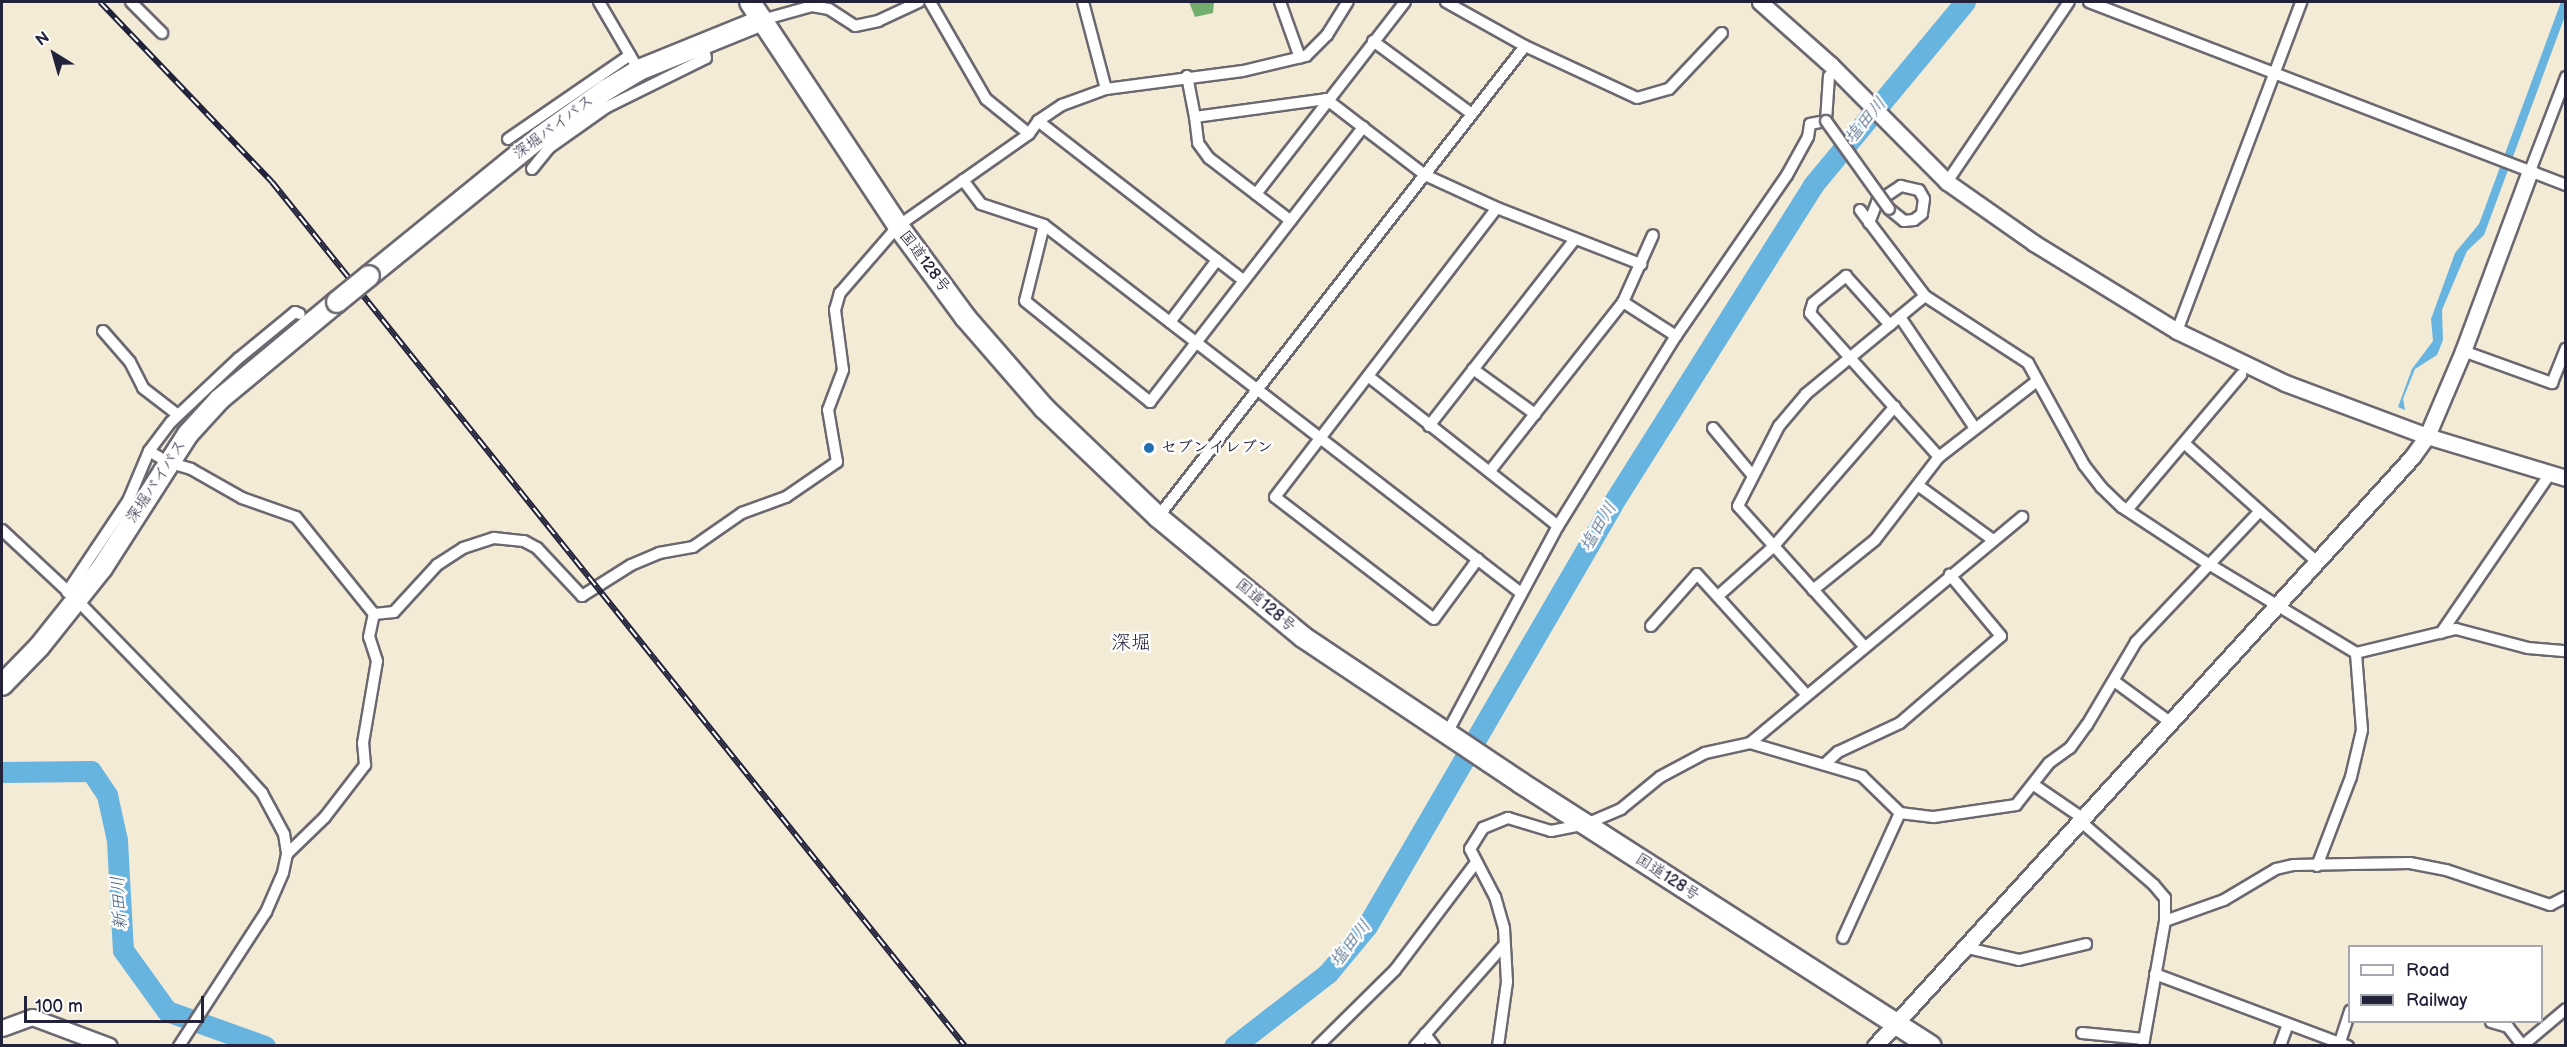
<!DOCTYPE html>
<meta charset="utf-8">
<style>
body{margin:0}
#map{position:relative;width:2567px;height:1047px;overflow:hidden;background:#f4ebd6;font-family:"Balsamiq Sans","Klee One",sans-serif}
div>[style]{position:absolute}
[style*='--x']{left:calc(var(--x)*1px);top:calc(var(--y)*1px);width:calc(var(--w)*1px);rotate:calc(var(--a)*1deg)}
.forest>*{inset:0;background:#72ae6e}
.water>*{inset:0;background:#67b4e0}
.river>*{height:21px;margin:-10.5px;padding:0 10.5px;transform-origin:10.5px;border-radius:10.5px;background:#67b4e0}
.roads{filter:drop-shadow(2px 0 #6c6871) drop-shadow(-2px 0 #6c6871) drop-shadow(0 2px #6c6871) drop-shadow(0 -2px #6c6871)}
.street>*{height:10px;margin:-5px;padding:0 5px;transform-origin:5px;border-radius:5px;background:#fff}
.secondary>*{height:15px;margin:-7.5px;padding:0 7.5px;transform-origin:7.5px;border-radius:7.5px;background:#fff}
.highway>*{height:20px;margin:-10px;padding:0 10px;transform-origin:10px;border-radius:10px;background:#fff}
.rail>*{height:6px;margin-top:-3px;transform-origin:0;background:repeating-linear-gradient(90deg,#fff 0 11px,#22223b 0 22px);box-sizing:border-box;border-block:2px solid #22223b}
.bridges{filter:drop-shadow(2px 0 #6c6871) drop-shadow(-2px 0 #6c6871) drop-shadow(0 2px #6c6871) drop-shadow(0 -2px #6c6871)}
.street-bridge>*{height:10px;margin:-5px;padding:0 5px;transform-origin:5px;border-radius:5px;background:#fff}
.highway-bridge>*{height:20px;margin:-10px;padding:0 10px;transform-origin:10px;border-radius:10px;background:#fff}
.dots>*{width:16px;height:16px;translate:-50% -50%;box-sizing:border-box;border:3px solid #fff;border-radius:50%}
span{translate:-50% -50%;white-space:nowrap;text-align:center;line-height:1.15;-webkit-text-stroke:5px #fff;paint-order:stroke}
.street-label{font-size:16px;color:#22223b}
.poi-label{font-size:16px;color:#22223b;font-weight:700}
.left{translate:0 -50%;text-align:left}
.water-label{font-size:18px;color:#3e5c7d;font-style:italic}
.quarter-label{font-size:20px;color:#22223b}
.frame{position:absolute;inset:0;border:3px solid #22223b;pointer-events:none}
.legend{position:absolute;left:2348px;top:945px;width:195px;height:78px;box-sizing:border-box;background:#fff;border:2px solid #a7a7b1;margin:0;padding:8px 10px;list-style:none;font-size:18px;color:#22223b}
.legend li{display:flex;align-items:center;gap:12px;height:30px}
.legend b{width:30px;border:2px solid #a7a7b1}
.north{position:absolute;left:24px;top:24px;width:60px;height:60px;-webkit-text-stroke:4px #fff;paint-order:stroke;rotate:323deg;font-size:16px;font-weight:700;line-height:24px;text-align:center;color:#22223b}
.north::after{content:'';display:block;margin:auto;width:21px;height:27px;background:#22223b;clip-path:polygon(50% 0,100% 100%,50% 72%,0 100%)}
.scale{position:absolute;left:24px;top:996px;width:180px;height:27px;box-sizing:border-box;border:3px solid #22223b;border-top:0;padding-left:8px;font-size:18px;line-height:21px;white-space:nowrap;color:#22223b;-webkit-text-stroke:4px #fff;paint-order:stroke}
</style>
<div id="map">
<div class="forest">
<div style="clip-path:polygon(1189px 2px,1214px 2px,1213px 13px,1195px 17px)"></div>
</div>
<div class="water">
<div style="clip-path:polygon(2561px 2px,2565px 2px,2565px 16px,2484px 235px,2467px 251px,2442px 310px,2443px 340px,2437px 355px,2415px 369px,2403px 399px,2405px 410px,2398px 407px,2412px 369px,2433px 341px,2431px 319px,2455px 253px,2479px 224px)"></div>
</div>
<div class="river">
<div style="--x:2;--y:772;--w:89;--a:-0.6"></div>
<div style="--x:91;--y:771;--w:29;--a:56"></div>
<div style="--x:107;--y:795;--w:46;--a:77.5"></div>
<div style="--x:117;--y:840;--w:110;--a:86.9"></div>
<div style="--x:123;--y:950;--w:75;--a:54.2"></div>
<div style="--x:167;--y:1011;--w:104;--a:19.7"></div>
<div style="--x:1234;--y:1046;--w:119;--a:-37.8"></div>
<div style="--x:1328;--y:973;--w:61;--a:-50.3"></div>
<div style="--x:1367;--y:926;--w:486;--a:-59.8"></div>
<div style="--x:1611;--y:506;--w:379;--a:-57.8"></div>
<div style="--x:1813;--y:185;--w:238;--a:-50.3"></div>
</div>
<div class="roads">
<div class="street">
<div style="--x:131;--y:2;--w:44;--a:45"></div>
<div style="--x:599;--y:2;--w:83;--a:59.7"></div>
<div style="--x:930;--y:2;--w:112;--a:60"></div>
<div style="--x:986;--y:99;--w:55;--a:39.1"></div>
<div style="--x:1083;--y:2;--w:90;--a:75.2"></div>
<div style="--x:1280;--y:2;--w:59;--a:70.3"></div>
<div style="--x:1446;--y:2;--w:90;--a:29.1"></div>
<div style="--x:1525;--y:46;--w:123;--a:24.9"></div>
<div style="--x:1637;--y:98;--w:33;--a:-16"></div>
<div style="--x:1669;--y:89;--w:77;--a:-46.6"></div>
<div style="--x:2089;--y:2;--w:511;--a:20.99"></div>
<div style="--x:762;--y:20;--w:52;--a:-15.6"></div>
<div style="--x:812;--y:6;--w:17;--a:10"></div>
<div style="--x:829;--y:9;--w:31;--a:33"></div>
<div style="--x:855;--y:26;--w:24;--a:-12"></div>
<div style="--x:878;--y:21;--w:45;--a:-24.9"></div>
<div style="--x:1373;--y:41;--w:123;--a:36.4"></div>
<div style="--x:1187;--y:76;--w:42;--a:79"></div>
<div style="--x:1195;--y:117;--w:132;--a:-7.8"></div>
<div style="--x:1326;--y:99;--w:125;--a:37.5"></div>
<div style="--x:1425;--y:175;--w:79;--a:24.6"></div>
<div style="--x:1497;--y:208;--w:155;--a:21.3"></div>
<div style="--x:1195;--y:117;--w:26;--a:83"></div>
<div style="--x:1198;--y:143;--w:19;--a:54"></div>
<div style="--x:1209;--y:158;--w:103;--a:37.5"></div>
<div style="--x:1038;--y:121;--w:259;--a:37.8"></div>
<div style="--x:508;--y:139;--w:148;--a:-34.5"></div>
<div style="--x:532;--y:169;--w:27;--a:-51"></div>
<div style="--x:549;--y:148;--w:71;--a:-35.3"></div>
<div style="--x:607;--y:107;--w:110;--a:-26.3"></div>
<div style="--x:706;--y:58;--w:14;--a:-102"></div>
<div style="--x:2530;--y:171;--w:101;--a:-69"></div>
<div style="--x:963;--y:180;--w:30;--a:53"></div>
<div style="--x:981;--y:204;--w:66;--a:18.4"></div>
<div style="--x:1044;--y:225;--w:602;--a:37.65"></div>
<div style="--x:1947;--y:182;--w:217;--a:-55.9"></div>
<div style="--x:1256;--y:194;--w:243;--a:-52.2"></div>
<div style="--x:1860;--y:210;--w:108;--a:52.9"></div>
<div style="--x:1925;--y:296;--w:123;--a:33"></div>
<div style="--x:2028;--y:363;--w:116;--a:61.2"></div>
<div style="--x:2084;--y:465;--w:28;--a:52"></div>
<div style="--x:2101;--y:487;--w:29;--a:44"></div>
<div style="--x:2122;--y:507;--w:102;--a:33.4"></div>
<div style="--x:2207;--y:563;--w:174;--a:31.1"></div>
<div style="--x:2356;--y:653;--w:103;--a:-13.5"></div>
<div style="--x:2456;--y:629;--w:74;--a:14.8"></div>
<div style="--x:2528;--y:648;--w:38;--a:5"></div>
<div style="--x:1869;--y:223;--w:22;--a:-69"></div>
<div style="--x:1877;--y:202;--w:29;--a:-34"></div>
<div style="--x:1901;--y:186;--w:18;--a:13"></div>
<div style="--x:1919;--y:190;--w:10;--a:61"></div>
<div style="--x:1924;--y:199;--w:15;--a:98"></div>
<div style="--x:1922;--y:214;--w:10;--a:143"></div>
<div style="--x:1914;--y:220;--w:10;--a:174"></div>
<div style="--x:1904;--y:221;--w:19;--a:-141"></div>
<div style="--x:1044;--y:225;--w:78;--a:104"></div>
<div style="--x:1025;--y:301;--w:161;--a:38.9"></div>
<div style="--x:1150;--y:402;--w:348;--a:-52.2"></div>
<div style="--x:1623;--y:302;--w:63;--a:32.7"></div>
<div style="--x:1900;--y:317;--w:134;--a:56"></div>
<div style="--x:1170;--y:322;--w:78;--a:-52.8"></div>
<div style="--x:103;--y:331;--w:41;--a:48.9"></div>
<div style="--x:130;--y:362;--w:29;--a:63"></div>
<div style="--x:143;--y:388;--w:44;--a:37.6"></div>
<div style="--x:2177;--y:331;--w:352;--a:-69.3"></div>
<div style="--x:2463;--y:351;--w:95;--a:19.8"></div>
<div style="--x:2552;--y:383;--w:37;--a:-68"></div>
<div style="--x:1473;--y:369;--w:77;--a:36"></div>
<div style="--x:1368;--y:376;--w:242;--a:38.3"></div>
<div style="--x:1429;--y:426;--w:237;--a:-52"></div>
<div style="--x:1713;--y:428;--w:62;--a:50.2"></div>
<div style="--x:2184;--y:443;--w:178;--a:41.8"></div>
<div style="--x:149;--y:451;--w:21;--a:31"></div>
<div style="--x:167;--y:462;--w:25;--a:16"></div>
<div style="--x:191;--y:469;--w:59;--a:29.6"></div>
<div style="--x:242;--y:498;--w:57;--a:19.4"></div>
<div style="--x:296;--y:517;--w:124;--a:51.2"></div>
<div style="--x:374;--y:614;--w:20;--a:-6"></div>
<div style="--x:394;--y:612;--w:64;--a:-47.5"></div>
<div style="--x:437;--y:565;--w:31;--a:-33"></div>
<div style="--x:463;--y:548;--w:33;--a:-18"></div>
<div style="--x:494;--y:538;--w:30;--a:6"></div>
<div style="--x:524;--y:541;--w:15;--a:28"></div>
<div style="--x:537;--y:548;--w:66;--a:46.8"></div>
<div style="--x:582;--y:596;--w:58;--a:-32.3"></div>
<div style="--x:631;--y:565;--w:30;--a:-23"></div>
<div style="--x:659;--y:553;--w:35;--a:-10"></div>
<div style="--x:693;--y:547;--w:60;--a:-34.8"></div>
<div style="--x:742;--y:513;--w:47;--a:-20"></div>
<div style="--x:786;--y:497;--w:62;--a:-34.5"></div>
<div style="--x:837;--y:462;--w:53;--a:-99.8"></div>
<div style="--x:828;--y:410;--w:43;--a:-69.4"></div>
<div style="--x:843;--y:370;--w:61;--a:-97.6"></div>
<div style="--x:835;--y:310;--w:18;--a:-74"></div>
<div style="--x:840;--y:293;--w:89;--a:-49.1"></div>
<div style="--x:898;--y:226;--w:160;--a:-35.1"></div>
<div style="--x:1029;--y:134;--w:16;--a:-55"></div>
<div style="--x:1038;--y:121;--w:29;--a:-34"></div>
<div style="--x:1062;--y:105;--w:47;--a:-20"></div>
<div style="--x:1106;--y:89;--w:138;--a:-7.5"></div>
<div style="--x:1243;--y:71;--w:65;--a:-13.4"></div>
<div style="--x:1306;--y:56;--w:30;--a:-45"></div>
<div style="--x:1327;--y:35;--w:39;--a:-58"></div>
<div style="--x:1939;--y:457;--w:124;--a:-37.8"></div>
<div style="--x:1490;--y:471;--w:215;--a:-51.8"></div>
<div style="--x:1623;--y:302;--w:73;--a:-65.9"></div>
<div style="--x:1919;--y:486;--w:92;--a:36.1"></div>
<div style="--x:2127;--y:510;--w:177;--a:-49.8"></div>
<div style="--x:1158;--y:517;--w:597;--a:-52.07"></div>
<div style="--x:2;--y:530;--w:103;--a:43"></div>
<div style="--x:77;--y:600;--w:226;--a:45.9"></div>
<div style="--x:234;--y:762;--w:42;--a:47.9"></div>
<div style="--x:262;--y:793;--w:47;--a:61.8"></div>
<div style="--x:284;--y:834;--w:20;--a:81"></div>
<div style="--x:287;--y:854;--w:19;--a:102"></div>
<div style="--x:283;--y:873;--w:43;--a:113.6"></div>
<div style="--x:266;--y:912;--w:160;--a:123"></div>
<div style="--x:1478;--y:559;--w:74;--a:126.3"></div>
<div style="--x:1434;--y:619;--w:200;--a:-142.5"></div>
<div style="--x:1275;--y:497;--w:364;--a:-52.5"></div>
<div style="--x:1813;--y:590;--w:80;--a:-38.9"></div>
<div style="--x:1875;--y:540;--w:105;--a:-52.4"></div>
<div style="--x:1939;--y:457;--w:193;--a:-131.9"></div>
<div style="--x:1810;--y:313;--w:10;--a:-73"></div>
<div style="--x:1813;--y:303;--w:43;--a:-39.3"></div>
<div style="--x:1846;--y:276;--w:66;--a:48.1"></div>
<div style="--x:67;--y:592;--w:110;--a:-56.2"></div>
<div style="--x:128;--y:501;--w:54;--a:-67.2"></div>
<div style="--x:149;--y:451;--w:36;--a:-53"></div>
<div style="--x:171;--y:422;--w:93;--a:-43.3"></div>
<div style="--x:239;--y:358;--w:72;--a:-39.4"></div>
<div style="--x:295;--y:312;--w:5;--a:22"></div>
<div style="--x:1718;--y:596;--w:74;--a:-41.7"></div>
<div style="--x:1773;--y:547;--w:186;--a:-49.1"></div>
<div style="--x:1651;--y:626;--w:69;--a:-48.5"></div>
<div style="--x:1697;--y:574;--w:162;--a:47.8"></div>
<div style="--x:2441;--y:633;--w:193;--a:-55.6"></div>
<div style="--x:1864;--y:646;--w:188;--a:-132"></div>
<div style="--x:1738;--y:506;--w:90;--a:-62.9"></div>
<div style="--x:1779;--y:426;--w:42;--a:-49.8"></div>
<div style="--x:1806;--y:394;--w:154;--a:-39.5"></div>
<div style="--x:2114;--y:681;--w:69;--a:36.2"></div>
<div style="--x:1447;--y:733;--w:235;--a:-61.8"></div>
<div style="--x:1558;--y:526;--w:224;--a:-58.2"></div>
<div style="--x:1676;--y:336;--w:196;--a:-55.4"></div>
<div style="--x:1787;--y:175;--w:43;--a:-61.1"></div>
<div style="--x:1808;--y:137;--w:13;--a:-81"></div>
<div style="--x:1810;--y:124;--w:16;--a:-11"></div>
<div style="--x:1826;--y:121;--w:45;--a:-86.2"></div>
<div style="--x:1750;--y:743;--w:354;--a:-39.7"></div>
<div style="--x:1825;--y:764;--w:18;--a:-43"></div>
<div style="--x:1838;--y:752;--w:68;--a:-25.1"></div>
<div style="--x:1900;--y:723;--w:133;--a:-40.7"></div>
<div style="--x:2001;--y:636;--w:80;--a:-129.9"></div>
<div style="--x:2034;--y:785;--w:57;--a:34.2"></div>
<div style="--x:2079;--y:820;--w:99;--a:40.9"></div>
<div style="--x:2154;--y:885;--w:17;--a:50"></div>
<div style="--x:2165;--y:898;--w:23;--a:90"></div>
<div style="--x:2165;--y:921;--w:127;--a:100"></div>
<div style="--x:287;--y:854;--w:53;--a:-44.2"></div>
<div style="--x:325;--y:817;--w:66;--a:-52.4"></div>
<div style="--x:365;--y:765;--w:22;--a:-95"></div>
<div style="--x:363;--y:743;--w:83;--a:-80.3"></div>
<div style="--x:377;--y:661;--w:25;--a:-108"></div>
<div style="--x:369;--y:637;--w:24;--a:-78"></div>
<div style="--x:2317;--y:866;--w:95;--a:-69.1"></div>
<div style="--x:2351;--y:777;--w:48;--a:-76.8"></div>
<div style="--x:2362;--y:730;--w:77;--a:-94.5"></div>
<div style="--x:2165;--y:921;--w:63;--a:-19.6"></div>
<div style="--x:2224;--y:900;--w:61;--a:-30.8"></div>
<div style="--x:2276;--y:869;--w:18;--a:-13"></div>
<div style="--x:2294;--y:865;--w:116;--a:-1"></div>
<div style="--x:2410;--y:863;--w:37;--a:11"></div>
<div style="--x:2446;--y:870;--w:110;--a:18.6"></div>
<div style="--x:2550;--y:905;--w:18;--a:-27"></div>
<div style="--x:1843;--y:938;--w:137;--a:-65.5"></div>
<div style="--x:1967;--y:948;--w:53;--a:13"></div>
<div style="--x:2019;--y:960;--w:69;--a:-13.4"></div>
<div style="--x:2155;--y:974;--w:206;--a:20.5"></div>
<div style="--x:2491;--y:1022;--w:18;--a:16"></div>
<div style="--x:2508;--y:1027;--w:24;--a:52"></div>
<div style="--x:2082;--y:1033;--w:62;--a:5.5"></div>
<div style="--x:1425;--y:1034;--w:15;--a:53"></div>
<div style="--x:2340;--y:1042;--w:33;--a:-72"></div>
<div style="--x:1318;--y:1046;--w:108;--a:-44.6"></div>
<div style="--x:1395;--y:970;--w:133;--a:-53"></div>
<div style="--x:1415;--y:1046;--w:135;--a:-48.6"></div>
<div style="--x:1498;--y:1046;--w:65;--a:-82"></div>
<div style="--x:1507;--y:982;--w:54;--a:-93.2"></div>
<div style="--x:1504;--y:928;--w:32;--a:-106"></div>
<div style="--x:1495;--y:897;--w:54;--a:-117.5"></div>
<div style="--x:1470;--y:849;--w:25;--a:-58"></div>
<div style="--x:1483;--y:828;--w:27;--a:-22"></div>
<div style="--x:1508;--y:818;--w:45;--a:16.8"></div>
<div style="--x:1551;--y:831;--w:36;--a:-11"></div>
<div style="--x:1586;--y:824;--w:38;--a:-23"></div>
<div style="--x:1621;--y:809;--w:50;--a:-39.4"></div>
<div style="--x:1660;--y:777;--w:51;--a:-28.1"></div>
<div style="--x:1705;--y:753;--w:46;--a:-12.5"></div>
<div style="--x:1750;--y:743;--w:117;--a:16.4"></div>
<div style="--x:1862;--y:776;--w:53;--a:44.2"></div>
<div style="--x:1900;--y:813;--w:34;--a:7"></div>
<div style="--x:1934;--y:817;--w:83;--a:-8.3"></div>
<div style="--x:2016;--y:805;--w:53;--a:-51.8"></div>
<div style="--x:2049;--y:763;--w:26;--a:-36"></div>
<div style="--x:2070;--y:748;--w:29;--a:-54"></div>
<div style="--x:2087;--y:725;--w:96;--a:-59.4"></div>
<div style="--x:2136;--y:642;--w:180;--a:-46.6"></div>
<div style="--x:2280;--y:1046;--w:23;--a:-70"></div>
<div style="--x:2522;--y:1046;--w:57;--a:-40.1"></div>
</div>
<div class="secondary">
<div style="--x:1760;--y:2;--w:95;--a:41.6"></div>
<div style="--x:1831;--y:65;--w:165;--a:45.2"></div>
<div style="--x:1947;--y:182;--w:106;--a:35"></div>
<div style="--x:2034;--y:243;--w:168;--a:31.6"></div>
<div style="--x:2177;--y:331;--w:120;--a:25.7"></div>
<div style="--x:2285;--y:383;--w:152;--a:20.5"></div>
<div style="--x:2427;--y:436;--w:145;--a:16.8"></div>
<div style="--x:2;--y:1028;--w:32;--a:-20"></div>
<div style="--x:32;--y:1017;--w:82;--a:20.6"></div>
<div style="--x:1875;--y:1046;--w:797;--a:-47.64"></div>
<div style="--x:2412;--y:457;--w:26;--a:-54"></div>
<div style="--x:2427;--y:436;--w:92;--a:-67"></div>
<div style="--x:2463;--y:351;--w:192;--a:-69.6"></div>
</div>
<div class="highway">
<div style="--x:750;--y:2;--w:268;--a:56.5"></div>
<div style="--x:898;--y:226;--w:113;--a:53.6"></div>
<div style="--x:965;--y:317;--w:121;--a:49"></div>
<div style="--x:1044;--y:408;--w:158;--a:43.7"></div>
<div style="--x:1158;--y:517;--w:188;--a:39.6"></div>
<div style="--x:1303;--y:637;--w:262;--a:33.8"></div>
<div style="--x:1521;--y:783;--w:487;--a:32.7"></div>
<div style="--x:369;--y:276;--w:220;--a:-39.1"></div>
<div style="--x:540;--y:137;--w:81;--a:-35.5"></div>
<div style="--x:606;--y:90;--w:39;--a:-31"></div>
<div style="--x:639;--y:70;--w:133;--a:-22.1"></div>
<div style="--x:2;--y:685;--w:53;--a:-45.8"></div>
<div style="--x:39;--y:647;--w:101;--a:-51.4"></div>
<div style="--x:102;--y:568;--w:159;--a:-57.3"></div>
<div style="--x:188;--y:434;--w:47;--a:-47.6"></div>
<div style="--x:220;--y:399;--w:152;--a:-39.7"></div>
</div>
</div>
<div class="rail">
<div style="--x:100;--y:2;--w:249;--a:46.3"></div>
<div style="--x:272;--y:182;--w:1108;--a:51.27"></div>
</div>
<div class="bridges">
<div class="street-bridge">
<div style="--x:1826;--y:121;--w:108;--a:54.4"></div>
</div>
<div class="highway-bridge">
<div style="--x:337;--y:302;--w:41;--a:-39.1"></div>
</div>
</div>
<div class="dots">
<div style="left:1149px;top:448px;background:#1f6fb2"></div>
</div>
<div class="street-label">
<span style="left:554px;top:128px;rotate:-37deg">深堀バイパス</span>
<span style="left:924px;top:262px;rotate:53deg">国道128号</span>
<span style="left:157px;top:482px;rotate:-57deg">深堀バイパス</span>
<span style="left:1265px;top:606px;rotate:40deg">国道128号</span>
<span style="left:1667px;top:878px;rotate:33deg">国道128号</span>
</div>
<div class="poi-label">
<span class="left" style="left:1161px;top:448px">セブンイレブン</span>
</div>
<div class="water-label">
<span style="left:1866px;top:121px;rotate:-50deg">塩田川</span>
<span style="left:1599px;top:527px;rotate:-59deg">塩田川</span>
<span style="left:120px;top:903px;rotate:-93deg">新田川</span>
<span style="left:1351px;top:944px;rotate:-52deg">塩田川</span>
</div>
<div class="quarter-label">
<span style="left:1131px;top:643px">深堀</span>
</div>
<div class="frame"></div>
<ul class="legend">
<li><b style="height:8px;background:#fff"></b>Road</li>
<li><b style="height:8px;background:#22223b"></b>Railway</li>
</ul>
<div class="north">N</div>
<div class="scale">100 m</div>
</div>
